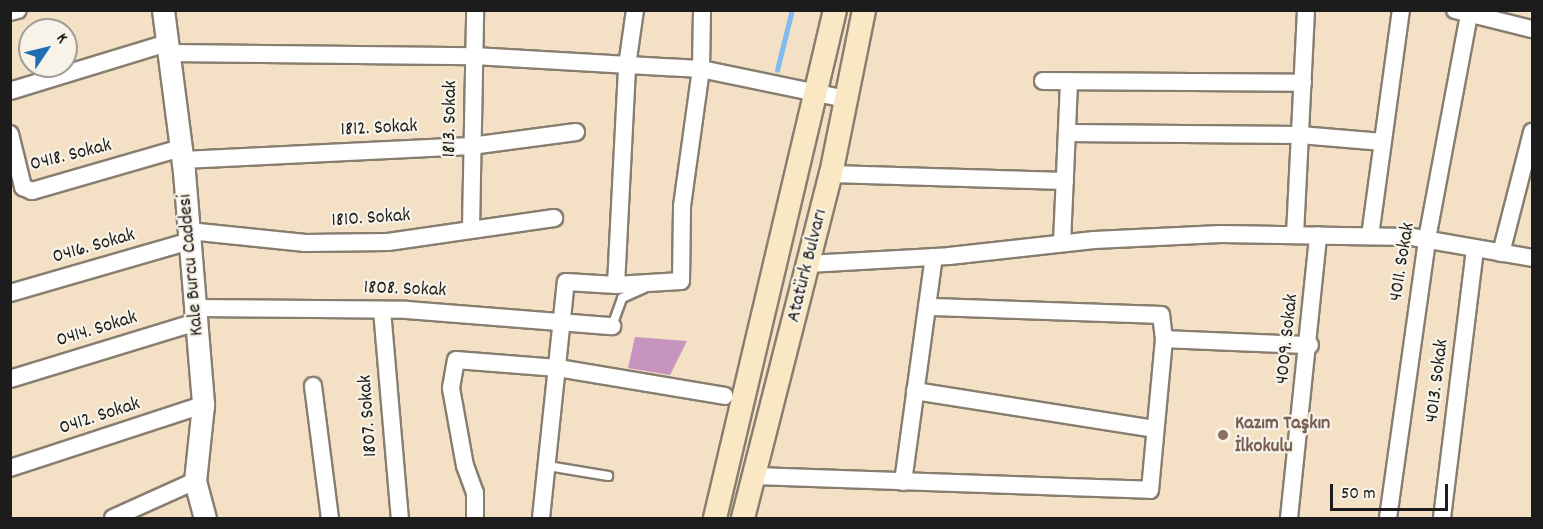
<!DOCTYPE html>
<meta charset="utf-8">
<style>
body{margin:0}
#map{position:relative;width:1543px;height:529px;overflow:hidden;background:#f3e0c5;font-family:Dekko,sans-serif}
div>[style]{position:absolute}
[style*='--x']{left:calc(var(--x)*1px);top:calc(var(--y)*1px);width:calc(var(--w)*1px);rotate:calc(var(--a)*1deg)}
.stream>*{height:4.5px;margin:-2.25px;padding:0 2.25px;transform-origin:2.25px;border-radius:2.25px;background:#80baf1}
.building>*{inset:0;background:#c694be}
.roads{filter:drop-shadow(2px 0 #887e70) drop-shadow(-2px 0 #887e70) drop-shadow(0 2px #887e70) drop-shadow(0 -2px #887e70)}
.service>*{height:8px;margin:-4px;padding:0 4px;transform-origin:4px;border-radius:4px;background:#fff}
.minor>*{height:16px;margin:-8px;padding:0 8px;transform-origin:8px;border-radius:8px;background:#fff}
.tertiary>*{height:21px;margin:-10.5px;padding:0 10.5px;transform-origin:10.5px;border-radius:10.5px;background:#fff}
.secondary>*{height:22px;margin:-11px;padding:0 11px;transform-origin:11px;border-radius:11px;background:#fae7c3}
.dots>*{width:16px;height:16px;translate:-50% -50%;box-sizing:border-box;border:3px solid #f7f3e8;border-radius:50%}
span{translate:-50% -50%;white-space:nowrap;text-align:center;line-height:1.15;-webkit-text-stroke:4.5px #f7f3e8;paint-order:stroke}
.street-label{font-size:20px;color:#1c1c1c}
.education-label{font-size:20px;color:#785e54;font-weight:700}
.left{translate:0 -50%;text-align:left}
.frame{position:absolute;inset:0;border:12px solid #1c1c1c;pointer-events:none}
.north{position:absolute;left:18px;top:18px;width:60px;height:60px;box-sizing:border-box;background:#f7f3e8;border:2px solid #9f9d96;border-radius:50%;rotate:55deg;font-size:16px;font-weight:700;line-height:24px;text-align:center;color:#1c1c1c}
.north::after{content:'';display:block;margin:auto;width:21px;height:27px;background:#1f6fb2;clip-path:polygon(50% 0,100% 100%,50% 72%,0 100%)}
.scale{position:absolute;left:1330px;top:484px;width:118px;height:27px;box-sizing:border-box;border:3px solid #1c1c1c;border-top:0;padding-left:8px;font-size:18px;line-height:21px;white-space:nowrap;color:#1c1c1c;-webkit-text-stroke:4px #f7f3e8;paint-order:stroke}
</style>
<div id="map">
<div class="stream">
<div style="--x:777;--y:70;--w:62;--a:-76"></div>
</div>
<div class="building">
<div style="clip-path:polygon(635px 337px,687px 341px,670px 375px,628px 368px)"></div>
</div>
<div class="roads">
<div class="service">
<div style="--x:612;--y:326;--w:30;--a:-70"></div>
<div style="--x:622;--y:298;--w:24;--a:-24"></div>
<div style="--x:548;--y:466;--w:61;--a:9.5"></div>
</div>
<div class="minor">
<div style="--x:1455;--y:10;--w:79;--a:13.9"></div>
<div style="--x:10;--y:12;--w:8;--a:-14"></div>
<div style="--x:169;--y:53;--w:305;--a:0.6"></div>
<div style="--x:474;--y:56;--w:227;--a:3.3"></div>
<div style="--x:701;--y:69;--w:148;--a:11.7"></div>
<div style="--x:1043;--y:81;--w:260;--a:0.4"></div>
<div style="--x:10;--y:91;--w:164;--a:-17"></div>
<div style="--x:1067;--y:133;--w:233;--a:0.5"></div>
<div style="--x:1300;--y:135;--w:83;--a:4.8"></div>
<div style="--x:10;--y:134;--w:55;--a:76.2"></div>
<div style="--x:23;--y:187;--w:10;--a:24"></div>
<div style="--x:32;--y:191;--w:155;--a:-16.1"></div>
<div style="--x:183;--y:160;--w:288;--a:-2.8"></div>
<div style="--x:471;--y:146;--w:106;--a:-7.6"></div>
<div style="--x:831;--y:174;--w:234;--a:1.7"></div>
<div style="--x:471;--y:228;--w:218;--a:-88.9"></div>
<div style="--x:189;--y:231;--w:117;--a:5.9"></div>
<div style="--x:305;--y:243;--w:83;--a:-0.7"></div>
<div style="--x:388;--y:242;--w:168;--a:-8.2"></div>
<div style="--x:1295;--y:235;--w:225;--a:-87.2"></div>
<div style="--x:1370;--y:236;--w:228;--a:-82.2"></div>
<div style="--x:1062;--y:243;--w:162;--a:-87.5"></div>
<div style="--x:1501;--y:253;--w:125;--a:-75.6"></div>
<div style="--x:808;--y:264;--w:141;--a:-3.2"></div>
<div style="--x:949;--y:256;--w:146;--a:-6.3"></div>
<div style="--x:1094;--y:240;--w:127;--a:-2.7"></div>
<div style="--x:1221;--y:234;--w:191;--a:0.9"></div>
<div style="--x:1412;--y:237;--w:122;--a:9.9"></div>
<div style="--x:616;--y:285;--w:219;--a:-87.1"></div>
<div style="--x:627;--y:66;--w:57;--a:-81.9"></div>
<div style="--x:10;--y:293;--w:187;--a:-16.1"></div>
<div style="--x:195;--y:308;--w:212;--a:0.5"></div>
<div style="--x:407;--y:310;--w:206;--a:4.5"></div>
<div style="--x:382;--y:310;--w:209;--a:85.1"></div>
<div style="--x:1164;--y:339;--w:146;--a:2.4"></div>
<div style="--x:10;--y:379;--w:195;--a:-17"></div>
<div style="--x:313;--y:386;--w:133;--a:82.7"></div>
<div style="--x:915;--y:391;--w:242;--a:9"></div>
<div style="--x:10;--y:468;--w:203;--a:-18.1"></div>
<div style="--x:755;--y:476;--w:395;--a:2"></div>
<div style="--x:1150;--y:490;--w:152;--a:-84.7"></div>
<div style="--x:1164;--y:339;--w:24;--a:-97"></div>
<div style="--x:1161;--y:315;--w:234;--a:-178"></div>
<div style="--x:903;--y:482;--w:227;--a:-82.2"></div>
<div style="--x:113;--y:518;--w:90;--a:-24.3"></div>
<div style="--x:475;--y:518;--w:25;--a:-90"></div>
<div style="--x:475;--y:493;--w:29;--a:-110"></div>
<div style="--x:465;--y:466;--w:79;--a:-100.2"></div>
<div style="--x:451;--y:388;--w:28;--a:-80"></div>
<div style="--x:456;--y:360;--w:102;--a:4.5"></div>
<div style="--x:558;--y:368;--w:169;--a:9.5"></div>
<div style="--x:541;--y:518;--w:237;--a:-84"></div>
<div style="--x:566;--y:282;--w:50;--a:3.4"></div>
<div style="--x:616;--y:285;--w:65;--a:-3.5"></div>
<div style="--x:681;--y:281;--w:75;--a:-89.2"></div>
<div style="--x:682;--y:206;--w:138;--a:-82.1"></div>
<div style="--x:701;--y:69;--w:59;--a:-89"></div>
<div style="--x:1289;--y:518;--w:284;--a:-84.1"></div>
<div style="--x:1388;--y:518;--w:282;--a:-82"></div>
<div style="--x:1427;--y:239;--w:229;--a:-79.4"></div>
<div style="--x:1442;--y:518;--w:272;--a:-83"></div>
</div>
<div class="tertiary">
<div style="--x:163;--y:10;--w:163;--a:82.6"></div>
<div style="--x:184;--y:172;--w:234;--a:85.3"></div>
<div style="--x:203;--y:405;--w:76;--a:96"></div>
<div style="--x:195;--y:481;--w:38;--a:75"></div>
</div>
<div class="secondary">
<div style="--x:715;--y:518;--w:522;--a:-76.71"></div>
<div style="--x:743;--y:518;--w:355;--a:-75.7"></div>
<div style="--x:831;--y:174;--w:167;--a:-78.6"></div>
</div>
</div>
<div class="dots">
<div style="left:1223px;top:435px;background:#8d6e63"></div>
</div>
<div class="street-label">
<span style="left:451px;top:119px;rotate:-89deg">1813. Sokak</span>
<span style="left:379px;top:129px;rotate:-3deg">1812. Sokak</span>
<span style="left:71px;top:156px;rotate:-14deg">0418. Sokak</span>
<span style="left:371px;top:219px;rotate:-4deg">1810. Sokak</span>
<span style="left:94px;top:247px;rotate:-16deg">0416. Sokak</span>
<span style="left:1403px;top:262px;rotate:-81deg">4011. Sokak</span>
<span style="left:192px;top:265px;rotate:-95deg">Kale Burcu Caddesi</span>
<span style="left:808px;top:266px;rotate:-76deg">Atatürk Bulvarı</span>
<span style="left:405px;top:290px;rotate:2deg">1808. Sokak</span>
<span style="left:97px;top:330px;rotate:-17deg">0414. Sokak</span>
<span style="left:1288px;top:339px;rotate:-84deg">4009. Sokak</span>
<span style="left:1438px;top:381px;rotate:-83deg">4013. Sokak</span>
<span style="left:369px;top:416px;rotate:-94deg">1807. Sokak</span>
<span style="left:100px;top:417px;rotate:-18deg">0412. Sokak</span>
</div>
<div class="education-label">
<span class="left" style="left:1235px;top:436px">Kazım Taşkın<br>İlkokulu</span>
</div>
<div class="frame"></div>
<div class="north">K</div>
<div class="scale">50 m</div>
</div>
